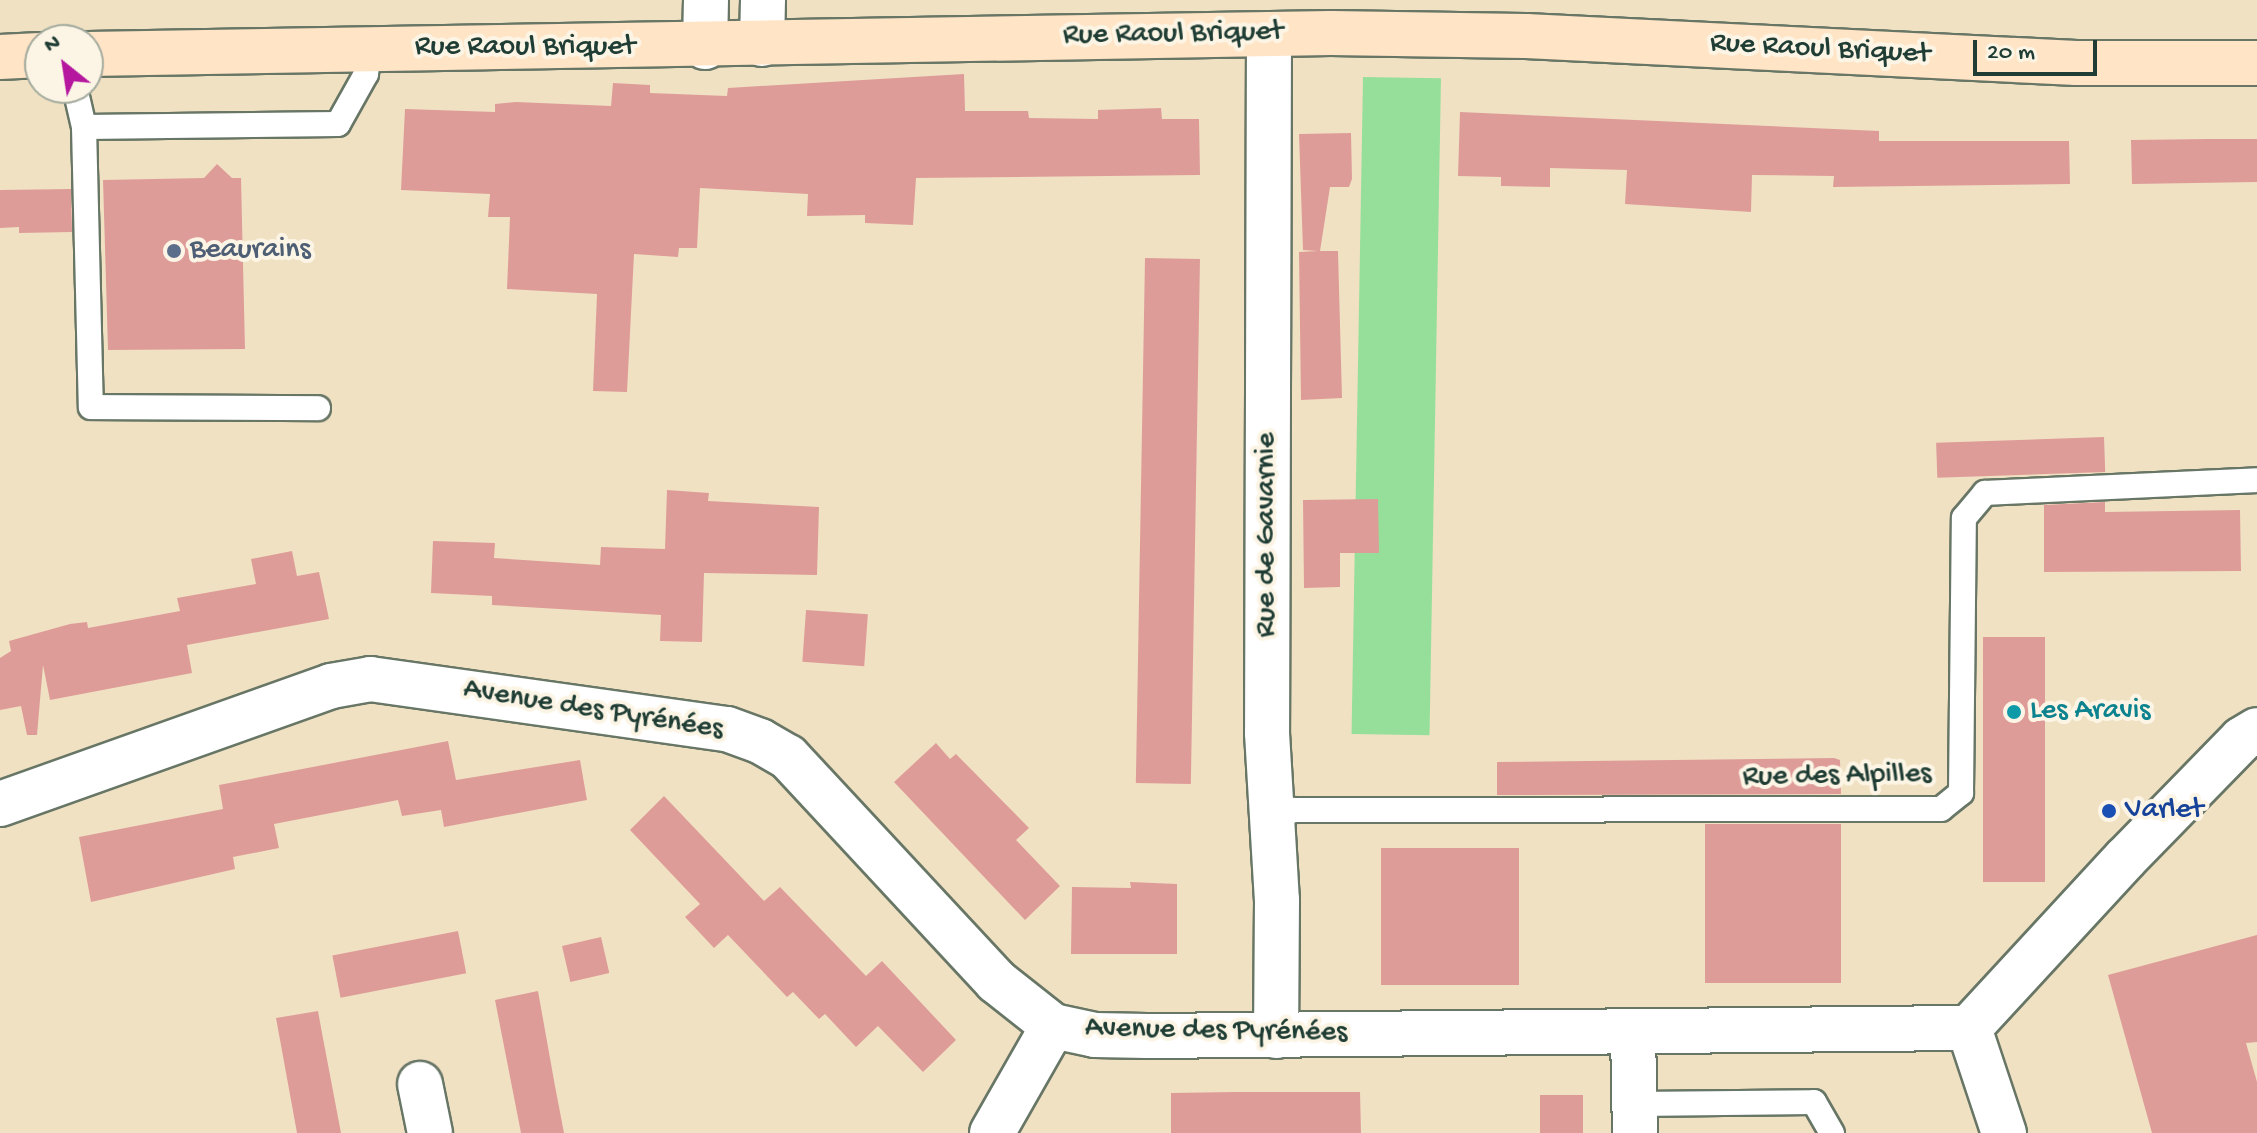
<!DOCTYPE html>
<meta charset="utf-8">
<style>
body{margin:0}
#map{position:relative;width:2257px;height:1133px;overflow:hidden;background:#f1e1c3;font-family:"Gochi Hand",sans-serif}
div>[style]{position:absolute}
[style*='--x']{left:calc(var(--x)*1px);top:calc(var(--y)*1px);width:calc(var(--w)*1px);rotate:calc(var(--a)*1deg)}
.green>*{inset:0;background:#96df9a;transform-origin:0 0}
.building>*{inset:0;background:#de9c99;transform-origin:0 0}
.roads{filter:drop-shadow(2px 0 #687666) drop-shadow(-2px 0 #687666) drop-shadow(0 2px #687666) drop-shadow(0 -2px #687666)}
.lane>*{height:24px;margin:-12px;padding:0 12px;transform-origin:12px;border-radius:12px;background:#fff}
.street>*{height:44px;margin:-22px;padding:0 22px;transform-origin:22px;border-radius:22px;background:#fff}
.secondary>*{height:44px;margin:-22px;padding:0 22px;transform-origin:22px;border-radius:22px;background:#ffe4c6}
.dots>*{width:22px;height:22px;translate:-50% -50%;box-sizing:border-box;border:4px solid #fcf5e5;border-radius:50%}
span{translate:-50% -50%;white-space:nowrap;text-align:center;line-height:1.15;-webkit-text-stroke:8px #fcf5e5;paint-order:stroke}
.street-label{font-size:30px;color:#1f3d34}
.service-label{font-size:30px;color:#4e5e75}
.left{translate:0 -50%;text-align:left}
.culture-label{font-size:30px;color:#0d838f}
.transit-label{font-size:30px;color:#164399}
.north{position:absolute;left:24px;top:24px;width:80px;height:80px;box-sizing:border-box;background:#fcf5e5;border:2px solid #a4ab9e;border-radius:50%;rotate:330deg;font-size:22px;font-weight:700;line-height:32px;text-align:center;color:#1f3d34}
.north::after{content:'';display:block;margin:auto;width:28px;height:36px;background:#b5179e;clip-path:polygon(50% 0,100% 100%,50% 72%,0 100%)}
.scale{position:absolute;left:1973px;top:40px;width:124px;height:36px;box-sizing:border-box;border:4px solid #1f3d34;border-top:0;padding-left:10px;font-size:24px;line-height:28px;white-space:nowrap;color:#1f3d34;-webkit-text-stroke:6px #fcf5e5;paint-order:stroke}
</style>
<div id="map">
<div class="green">
<div style="left:1363px;top:77px;width:78px;height:657px;rotate:1deg"></div>
</div>
<div class="building">
<div style="clip-path:polygon(964px 74px,965px 111px,1028px 111px,1029px 118px,1098px 119px,1098px 110px,1161px 108px,1162px 119px,1199px 119px,1200px 175px,916px 178px,913px 225px,865px 223px,865px 215px,807px 216px,808px 194px,700px 188px,697px 248px,679px 248px,678px 257px,634px 254px,627px 392px,593px 391px,597px 294px,507px 289px,510px 217px,488px 217px,490px 194px,401px 190px,405px 109px,495px 112px,495px 104px,516px 102px,611px 106px,613px 83px,650px 85px,650px 93px,727px 96px,728px 88px)"></div>
<div style="clip-path:polygon(1460px 112px,1879px 131px,1879px 141px,2069px 141px,2070px 184px,1833px 187px,1834px 176px,1752px 175px,1751px 212px,1625px 204px,1627px 170px,1550px 168px,1550px 187px,1501px 186px,1501px 177px,1458px 176px)"></div>
<div style="clip-path:polygon(1351px 133px,1352px 179px,1349px 187px,1330px 187px,1320px 251px,1338px 251px,1342px 398px,1301px 400px,1299px 252px,1318px 251px,1303px 250px,1299px 134px)"></div>
<div style="clip-path:polygon(2207px 139px,2257px 139px,2257px 182px,2132px 184px,2131px 140px)"></div>
<div style="clip-path:polygon(217px 164px,232px 178px,241px 178px,245px 349px,108px 350px,103px 180px,204px 178px)"></div>
<div style="clip-path:polygon(71px 189px,72px 232px,19px 233px,19px 227px,0 228px,0 190px)"></div>
<div style="left:1145px;top:258px;width:55px;height:525px;rotate:1deg"></div>
<div style="left:2104px;top:437px;width:35px;height:168px;rotate:88deg"></div>
<div style="clip-path:polygon(667px 490px,709px 493px,708px 501px,819px 507px,817px 575px,704px 573px,702px 642px,660px 641px,661px 615px,492px 605px,492px 596px,431px 593px,433px 541px,495px 543px,494px 558px,600px 565px,601px 547px,665px 549px)"></div>
<div style="clip-path:polygon(1378px 499px,1379px 553px,1340px 553px,1340px 587px,1304px 588px,1303px 500px)"></div>
<div style="clip-path:polygon(2105px 502px,2105px 512px,2240px 510px,2241px 571px,2044px 572px,2044px 505px)"></div>
<div style="clip-path:polygon(292px 551px,297px 576px,319px 572px,329px 619px,187px 645px,192px 673px,50px 700px,43px 665px,37px 735px,27px 735px,21px 706px,0 710px,0 658px,11px 651px,9px 641px,70px 624px,87px 622px,88px 628px,180px 611px,177px 598px,256px 584px,251px 559px)"></div>
<div style="left:806px;top:610px;width:62px;height:52px;rotate:4deg"></div>
<div style="left:2045px;top:637px;width:245px;height:62px;rotate:90deg"></div>
<div style="clip-path:polygon(448px 741px,456px 780px,580px 760px,587px 800px,444px 827px,441px 810px,402px 816px,398px 800px,274px 824px,279px 848px,233px 857px,235px 869px,91px 902px,79px 837px,223px 809px,219px 785px)"></div>
<div style="clip-path:polygon(936px 743px,950px 759px,956px 754px,1029px 828px,1016px 840px,1060px 886px,1025px 920px,894px 782px)"></div>
<div style="clip-path:polygon(1834px 758px,1840px 760px,1841px 794px,1497px 795px,1497px 762px)"></div>
<div style="clip-path:polygon(664px 796px,764px 901px,780px 887px,866px 976px,882px 961px,956px 1040px,923px 1072px,878px 1026px,856px 1047px,825px 1014px,819px 1019px,793px 992px,787px 997px,728px 935px,714px 948px,685px 917px,700px 904px,630px 830px)"></div>
<div style="left:1705px;top:824px;width:136px;height:159px"></div>
<div style="left:1519px;top:848px;width:137px;height:138px;rotate:90deg"></div>
<div style="clip-path:polygon(1130px 882px,1177px 884px,1177px 954px,1071px 954px,1072px 887px,1131px 888px)"></div>
<div style="left:458px;top:931px;width:43px;height:128px;rotate:79deg"></div>
<div style="clip-path:polygon(2257px 935px,2257px 1042px,2246px 1043px,2257px 1082px,2257px 1133px,2152px 1133px,2108px 975px)"></div>
<div style="left:601px;top:937px;width:37px;height:40px;rotate:77deg"></div>
<div style="clip-path:polygon(538px 991px,555px 1086px,564px 1133px,521px 1133px,495px 1000px)"></div>
<div style="clip-path:polygon(318px 1011px,322px 1033px,341px 1133px,297px 1133px,276px 1018px)"></div>
<div style="clip-path:polygon(1234px 1092px,1360px 1092px,1361px 1133px,1171px 1133px,1171px 1093px)"></div>
<div style="left:1540px;top:1095px;width:43px;height:38px"></div>
</div>
<div class="roads">
<div class="lane">
<div style="--x:75;--y:88;--w:40;--a:77"></div>
<div style="--x:84;--y:127;--w:254;--a:-0.7"></div>
<div style="--x:338;--y:124;--w:57;--a:-60.8"></div>
<div style="--x:366;--y:74;--w:25;--a:-83"></div>
<div style="--x:84;--y:127;--w:280;--a:88.6"></div>
<div style="--x:91;--y:407;--w:227;--a:0.3"></div>
<div style="--x:1275;--y:820;--w:20;--a:-30"></div>
<div style="--x:1292;--y:810;--w:649;--a:-0.09"></div>
<div style="--x:1941;--y:809;--w:26;--a:-39"></div>
<div style="--x:1961;--y:793;--w:275;--a:-89.4"></div>
<div style="--x:1964;--y:518;--w:33;--a:-50"></div>
<div style="--x:1985;--y:493;--w:272;--a:-2.7"></div>
<div style="--x:1635;--y:1104;--w:179;--a:-0.6"></div>
<div style="--x:1814;--y:1102;--w:36;--a:60"></div>
</div>
<div class="street">
<div style="--x:1269;--y:34;--w:699;--a:90.16"></div>
<div style="--x:1267;--y:733;--w:167;--a:86.6"></div>
<div style="--x:1277;--y:900;--w:136;--a:90.4"></div>
<div style="--x:762;--y:44;--w:44;--a:-88.7"></div>
<div style="--x:705;--y:47;--w:47;--a:-88.8"></div>
<div style="--x:0;--y:804;--w:351;--a:-19.6"></div>
<div style="--x:331;--y:686;--w:40;--a:-10"></div>
<div style="--x:370;--y:679;--w:360;--a:8"></div>
<div style="--x:727;--y:729;--w:35;--a:20"></div>
<div style="--x:760;--y:741;--w:32;--a:30"></div>
<div style="--x:788;--y:757;--w:306;--a:47.1"></div>
<div style="--x:996;--y:981;--w:73;--a:38.3"></div>
<div style="--x:1053;--y:1026;--w:43;--a:12.1"></div>
<div style="--x:1095;--y:1035;--w:52;--a:1.1"></div>
<div style="--x:1147;--y:1036;--w:822;--a:-0.56"></div>
<div style="--x:1969;--y:1028;--w:231;--a:-47.3"></div>
<div style="--x:2126;--y:858;--w:166;--a:-45.7"></div>
<div style="--x:2242;--y:739;--w:17;--a:-31"></div>
<div style="--x:1969;--y:1028;--w:111;--a:71.6"></div>
<div style="--x:1633;--y:1032;--w:101;--a:88.9"></div>
<div style="--x:420;--y:1084;--w:50;--a:78.5"></div>
<div style="--x:992;--y:1133;--w:123;--a:-60.3"></div>
</div>
<div class="secondary">
<div style="--x:88;--y:54;--w:1243;--a:-0.97"></div>
<div style="--x:1331;--y:33;--w:195;--a:0.9"></div>
<div style="--x:1526;--y:36;--w:551;--a:2.81"></div>
<div style="--x:2076;--y:63;--w:181;--a:0"></div>
<div style="--x:0;--y:57;--w:40;--a:-2.9"></div>
</div>
</div>
<div class="dots">
<div style="left:174px;top:251px;background:#5c6f8a"></div>
<div style="left:2014px;top:712px;background:#0f9aa8"></div>
<div style="left:2109px;top:811px;background:#1a4fb4"></div>
</div>
<div class="street-label">
<span style="left:1173px;top:35px;rotate:-1deg">Rue Raoul Briquet</span>
<span style="left:525px;top:48px">Rue Raoul Briquet</span>
<span style="left:1820px;top:50px;rotate:3deg">Rue Raoul Briquet</span>
<span style="left:1268px;top:535px;rotate:-90deg">Rue de Gavarnie</span>
<span style="left:593px;top:711px;rotate:9deg">Avenue des Pyrénées</span>
<span style="left:1837px;top:777px;rotate:-1deg">Rue des Alpilles</span>
<span style="left:1216px;top:1032px;rotate:1deg">Avenue des Pyrénées</span>
</div>
<div class="service-label">
<span class="left" style="left:190px;top:251px">Beaurains</span>
</div>
<div class="culture-label">
<span class="left" style="left:2030px;top:712px">Les Aravis</span>
</div>
<div class="transit-label">
<span class="left" style="left:2125px;top:811px">Varlet</span>
</div>
<div class="north">N</div>
<div class="scale">20 m</div>
</div>
